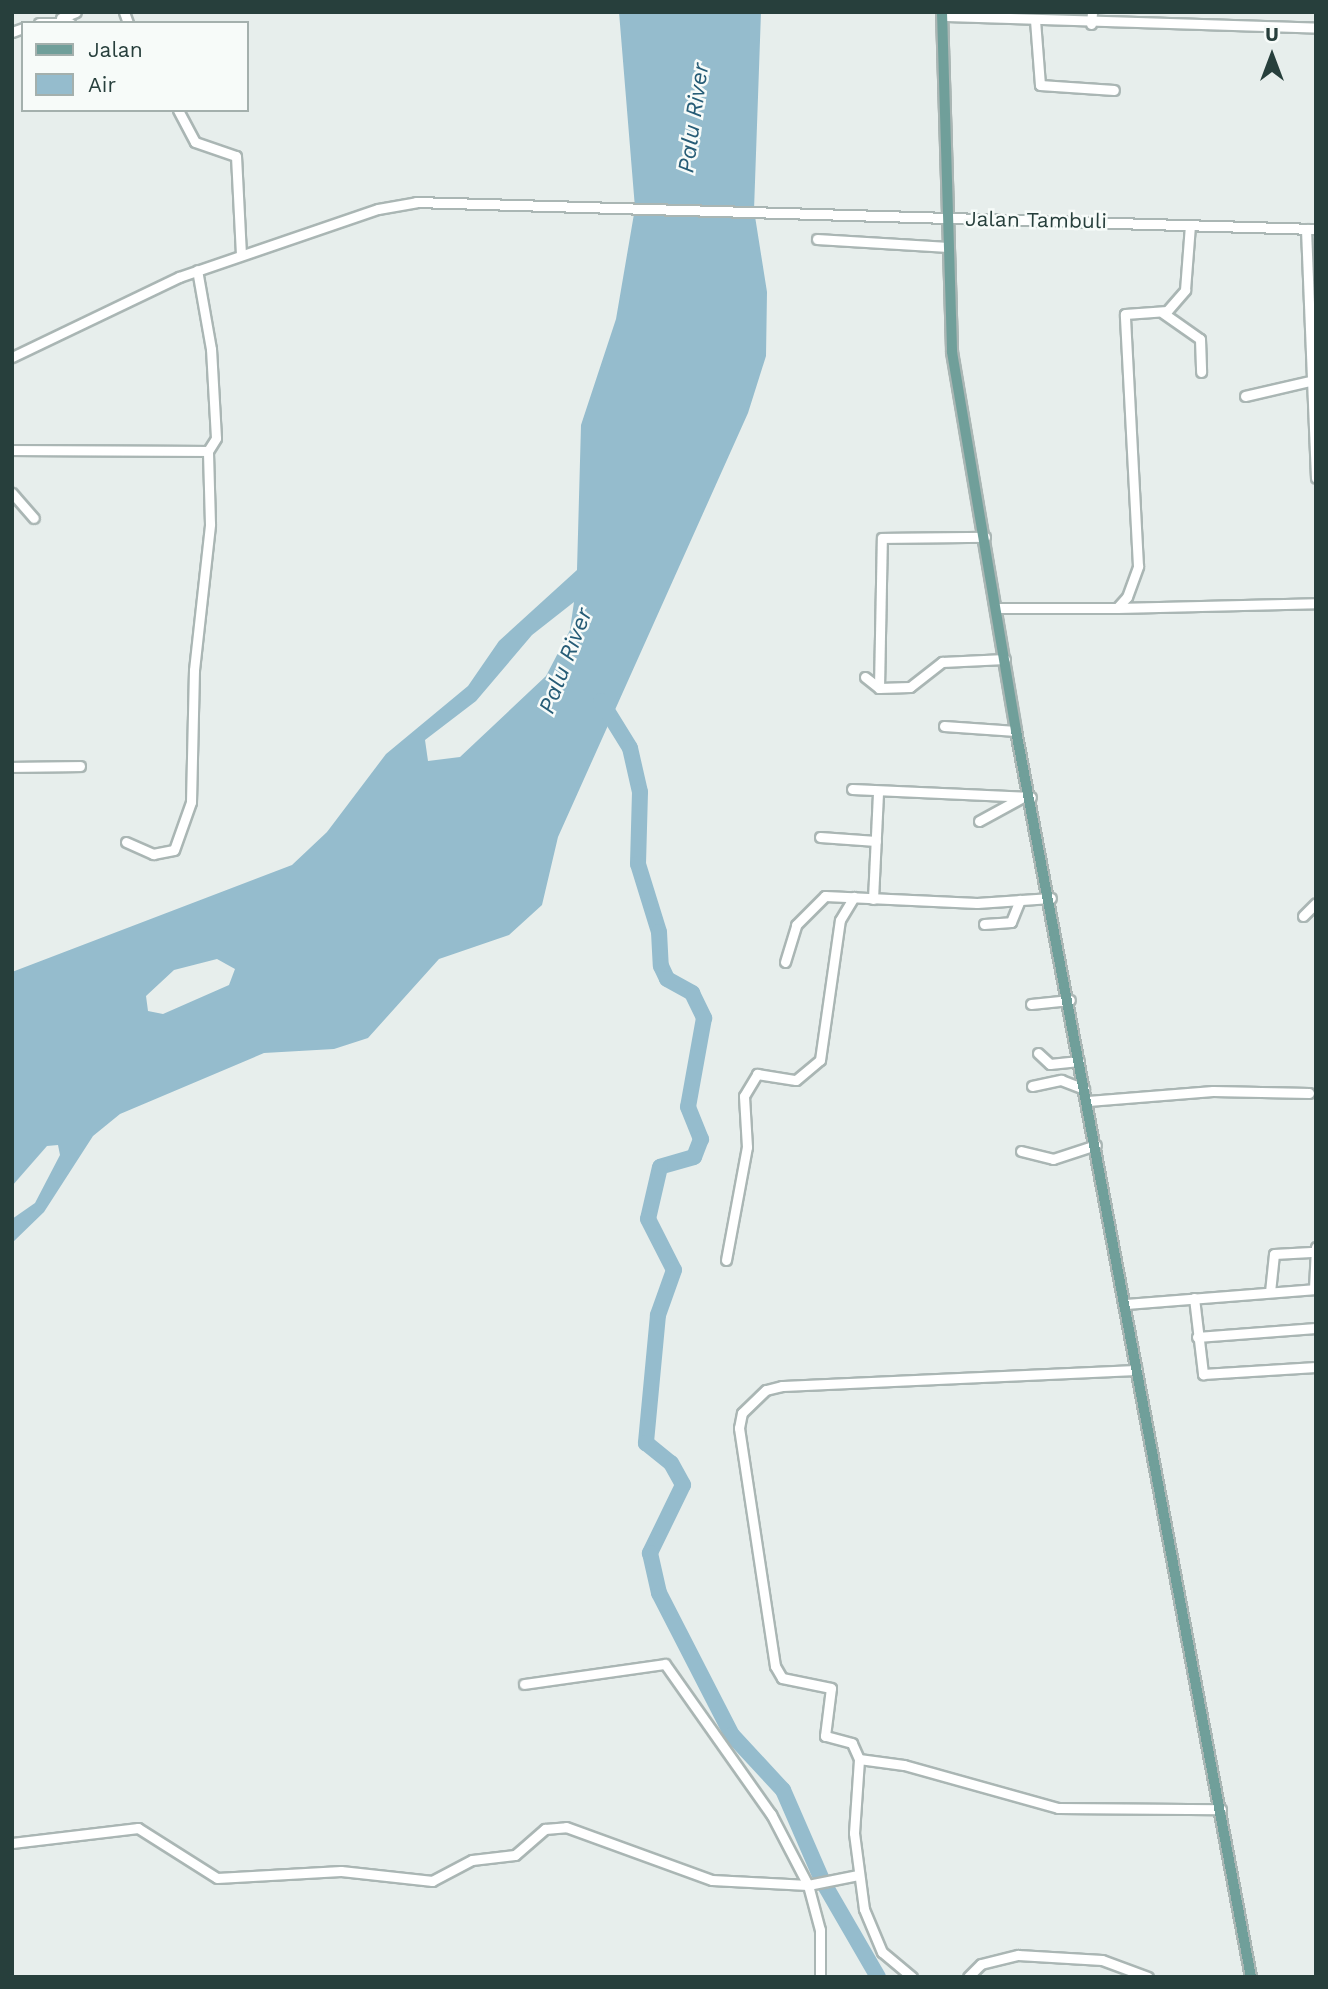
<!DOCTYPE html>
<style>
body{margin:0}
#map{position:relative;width:1328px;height:1989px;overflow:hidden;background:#e7eeec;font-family:"Work Sans",sans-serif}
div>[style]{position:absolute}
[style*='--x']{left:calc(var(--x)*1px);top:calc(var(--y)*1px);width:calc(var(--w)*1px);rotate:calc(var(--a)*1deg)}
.water>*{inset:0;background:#95bccd}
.river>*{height:16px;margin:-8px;padding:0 8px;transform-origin:8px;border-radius:8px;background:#95bccd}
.roads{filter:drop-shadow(2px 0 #aab6b4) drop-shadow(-2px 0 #aab6b4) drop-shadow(0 2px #aab6b4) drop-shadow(0 -2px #aab6b4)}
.minor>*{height:9px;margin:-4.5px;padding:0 4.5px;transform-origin:4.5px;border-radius:4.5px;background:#fff}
.major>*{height:10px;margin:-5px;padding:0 5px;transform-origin:5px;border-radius:5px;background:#709f9a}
span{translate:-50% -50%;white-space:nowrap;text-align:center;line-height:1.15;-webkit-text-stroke:5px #f7fbf9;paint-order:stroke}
.street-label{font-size:21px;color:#273f3c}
.water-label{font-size:23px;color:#265c76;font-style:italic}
.frame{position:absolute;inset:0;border:14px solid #273f3c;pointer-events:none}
.legend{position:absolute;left:21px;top:21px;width:228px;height:91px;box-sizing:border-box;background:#f7fbf9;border:2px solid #a4b0ad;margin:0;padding:9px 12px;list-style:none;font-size:21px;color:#273f3c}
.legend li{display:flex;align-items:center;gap:14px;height:35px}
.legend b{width:35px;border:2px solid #a4b0ad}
.north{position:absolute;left:1237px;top:21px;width:70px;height:70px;-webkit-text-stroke:5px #f7fbf9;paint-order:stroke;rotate:0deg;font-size:19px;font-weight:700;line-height:28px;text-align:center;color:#273f3c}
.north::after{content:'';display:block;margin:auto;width:24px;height:32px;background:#273f3c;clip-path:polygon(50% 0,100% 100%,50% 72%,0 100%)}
</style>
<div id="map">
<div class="water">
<div style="clip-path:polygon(evenodd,619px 12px,761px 12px,754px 210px,767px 292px,766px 356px,748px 413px,558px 837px,542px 905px,509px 935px,439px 959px,368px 1038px,334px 1049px,264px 1053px,120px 1114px,93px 1136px,44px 1212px,12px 1243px,12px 1219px,35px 1203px,60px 1155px,58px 1145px,47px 1146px,12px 1186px,12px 972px,292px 865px,327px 832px,386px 754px,468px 686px,499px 641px,577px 570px,581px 425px,616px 319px,635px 208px,619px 12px,574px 602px,570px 630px,546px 676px,460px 757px,428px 761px,425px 740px,476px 701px,532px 635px,574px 602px,619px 12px,217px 959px,235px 969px,229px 985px,163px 1014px,148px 1011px,146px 996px,174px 970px,217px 959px)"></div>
</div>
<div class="river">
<div style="--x:601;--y:701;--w:55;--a:58.3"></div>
<div style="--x:630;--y:748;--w:45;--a:77.2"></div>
<div style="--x:640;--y:792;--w:72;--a:91.6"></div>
<div style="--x:638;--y:864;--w:71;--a:72.8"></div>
<div style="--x:659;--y:932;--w:34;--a:87"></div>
<div style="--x:661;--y:966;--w:14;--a:65"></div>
<div style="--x:667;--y:979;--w:29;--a:29"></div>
<div style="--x:692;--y:993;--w:28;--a:64"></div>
<div style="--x:704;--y:1018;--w:90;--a:100.2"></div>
<div style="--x:688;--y:1107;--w:35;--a:68"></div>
<div style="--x:701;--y:1139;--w:19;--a:111"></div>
<div style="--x:694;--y:1157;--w:35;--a:164"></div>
<div style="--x:660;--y:1167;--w:53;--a:103"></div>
<div style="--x:648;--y:1219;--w:57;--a:63"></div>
<div style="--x:674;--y:1270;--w:48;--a:109.6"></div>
<div style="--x:658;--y:1315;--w:129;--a:95.4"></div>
<div style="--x:646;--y:1443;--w:32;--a:39"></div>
<div style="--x:671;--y:1463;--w:25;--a:61"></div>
<div style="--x:683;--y:1485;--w:76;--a:115.9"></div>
<div style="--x:650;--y:1553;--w:41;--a:77.3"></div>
<div style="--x:659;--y:1593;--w:160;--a:62.8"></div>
<div style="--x:732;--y:1735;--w:75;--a:47.2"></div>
<div style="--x:783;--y:1790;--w:100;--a:66.5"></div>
<div style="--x:823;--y:1882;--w:110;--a:59.9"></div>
</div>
<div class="roads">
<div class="minor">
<div style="--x:124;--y:12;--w:12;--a:70"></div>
<div style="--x:943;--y:16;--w:373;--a:1.8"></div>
<div style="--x:61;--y:18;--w:16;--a:-22"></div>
<div style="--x:1035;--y:20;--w:65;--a:85.6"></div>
<div style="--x:1040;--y:85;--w:74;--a:3.9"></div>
<div style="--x:39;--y:23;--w:31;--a:0"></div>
<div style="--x:1091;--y:24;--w:12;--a:-85"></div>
<div style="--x:12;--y:32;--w:12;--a:-20"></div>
<div style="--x:178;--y:110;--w:36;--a:62"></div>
<div style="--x:195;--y:142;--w:43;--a:18.9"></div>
<div style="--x:236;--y:156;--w:99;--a:87.1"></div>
<div style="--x:1306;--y:229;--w:249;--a:87.7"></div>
<div style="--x:817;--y:239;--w:131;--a:3.5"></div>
<div style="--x:1163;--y:313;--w:45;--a:35.1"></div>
<div style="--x:1200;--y:339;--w:33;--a:88"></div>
<div style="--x:12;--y:357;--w:185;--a:-25.6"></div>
<div style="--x:179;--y:277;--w:210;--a:-18.9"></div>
<div style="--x:378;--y:209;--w:39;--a:-10"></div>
<div style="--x:416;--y:202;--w:900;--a:1.72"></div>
<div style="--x:1245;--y:396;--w:67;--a:-13"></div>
<div style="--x:12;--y:450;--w:196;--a:0.3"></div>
<div style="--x:12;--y:493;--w:33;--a:49"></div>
<div style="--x:996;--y:608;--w:121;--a:0"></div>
<div style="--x:1117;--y:608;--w:15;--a:-48"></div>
<div style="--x:1127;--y:597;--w:33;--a:-70"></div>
<div style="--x:1138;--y:566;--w:252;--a:-93"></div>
<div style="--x:1125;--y:314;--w:42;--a:-4.1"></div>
<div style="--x:1167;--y:311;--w:28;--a:-49"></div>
<div style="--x:1185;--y:290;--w:65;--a:-85.6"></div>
<div style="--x:1117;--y:608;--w:199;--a:-1.4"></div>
<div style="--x:865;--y:677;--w:18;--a:38"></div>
<div style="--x:879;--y:688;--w:31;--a:-2"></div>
<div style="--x:910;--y:687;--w:41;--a:-38"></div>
<div style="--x:942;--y:662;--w:63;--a:-2.7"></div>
<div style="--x:879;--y:688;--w:150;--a:-88.9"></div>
<div style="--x:882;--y:538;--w:103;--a:-0.6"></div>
<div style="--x:944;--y:726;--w:72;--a:4"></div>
<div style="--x:12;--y:767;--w:68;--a:-0.8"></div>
<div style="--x:852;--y:789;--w:179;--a:2.6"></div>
<div style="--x:979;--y:821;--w:50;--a:-28.6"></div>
<div style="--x:820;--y:837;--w:56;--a:4.1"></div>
<div style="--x:126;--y:842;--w:30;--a:24"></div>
<div style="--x:153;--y:854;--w:21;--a:-11"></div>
<div style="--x:174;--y:850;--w:51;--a:-70.5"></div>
<div style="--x:191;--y:802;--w:132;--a:-88.7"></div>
<div style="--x:194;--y:670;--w:147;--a:-83.7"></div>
<div style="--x:210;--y:524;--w:73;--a:-91.6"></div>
<div style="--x:208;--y:451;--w:15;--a:-58"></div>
<div style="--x:216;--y:438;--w:89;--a:-93.2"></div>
<div style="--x:211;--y:349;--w:80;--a:-100"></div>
<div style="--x:873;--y:899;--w:107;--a:-87.3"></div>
<div style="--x:1303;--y:916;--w:18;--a:-45"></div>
<div style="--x:984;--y:924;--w:27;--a:-4"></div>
<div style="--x:1011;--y:922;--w:24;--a:-68"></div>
<div style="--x:785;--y:962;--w:39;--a:-73"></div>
<div style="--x:796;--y:925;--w:41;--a:-45"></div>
<div style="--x:825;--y:896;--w:152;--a:2.6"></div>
<div style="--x:977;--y:903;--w:74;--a:-3.9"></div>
<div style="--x:1031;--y:1004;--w:39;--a:-6"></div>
<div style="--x:1038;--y:1053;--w:16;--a:43"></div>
<div style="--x:1050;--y:1064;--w:29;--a:-6"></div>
<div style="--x:1032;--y:1086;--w:30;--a:-12"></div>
<div style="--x:1061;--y:1080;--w:25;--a:21"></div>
<div style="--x:1088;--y:1101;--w:125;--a:-4.6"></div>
<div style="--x:1213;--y:1091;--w:96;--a:1.2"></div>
<div style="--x:1021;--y:1151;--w:33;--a:14"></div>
<div style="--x:1053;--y:1159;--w:45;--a:-18"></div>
<div style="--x:726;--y:1260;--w:115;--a:-79.5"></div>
<div style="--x:747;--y:1147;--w:51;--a:-93.4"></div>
<div style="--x:744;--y:1096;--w:26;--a:-59"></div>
<div style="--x:757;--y:1074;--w:39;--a:9"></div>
<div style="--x:796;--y:1080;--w:31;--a:-40"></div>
<div style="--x:820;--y:1060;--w:141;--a:-81.9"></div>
<div style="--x:840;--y:920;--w:27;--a:-59"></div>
<div style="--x:1314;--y:1289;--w:42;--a:-87.3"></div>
<div style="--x:1270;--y:1292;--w:38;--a:-84"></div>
<div style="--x:1274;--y:1254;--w:37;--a:-3"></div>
<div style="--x:1194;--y:1298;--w:77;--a:83.2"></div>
<div style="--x:1203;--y:1374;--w:113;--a:-3.5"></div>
<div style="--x:1126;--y:1304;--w:191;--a:-4.5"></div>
<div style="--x:1197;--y:1337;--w:119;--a:-4.3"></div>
<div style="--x:524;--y:1684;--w:142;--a:-8.1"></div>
<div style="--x:665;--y:1664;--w:184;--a:54.8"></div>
<div style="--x:771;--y:1814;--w:80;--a:62.5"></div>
<div style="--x:808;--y:1885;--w:51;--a:-11.3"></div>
<div style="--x:859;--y:1759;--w:45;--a:7.6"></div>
<div style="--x:904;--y:1765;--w:160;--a:15.6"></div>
<div style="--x:1058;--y:1808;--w:163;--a:0.4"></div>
<div style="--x:12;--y:1843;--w:127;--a:-6.8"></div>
<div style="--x:138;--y:1828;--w:93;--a:32.3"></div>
<div style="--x:217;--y:1878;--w:124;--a:-3.2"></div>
<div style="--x:341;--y:1871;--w:92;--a:6.3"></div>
<div style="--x:432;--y:1881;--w:45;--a:-27.7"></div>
<div style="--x:472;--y:1860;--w:43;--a:-6.6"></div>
<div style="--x:515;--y:1855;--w:40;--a:-41"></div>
<div style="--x:545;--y:1829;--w:21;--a:-5"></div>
<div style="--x:566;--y:1827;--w:155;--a:20"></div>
<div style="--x:712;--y:1880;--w:96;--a:3"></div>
<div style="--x:808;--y:1885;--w:47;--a:75.1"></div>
<div style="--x:820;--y:1930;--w:47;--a:90"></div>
<div style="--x:912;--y:1977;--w:39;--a:-140"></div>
<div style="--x:882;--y:1952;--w:47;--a:-112.7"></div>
<div style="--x:864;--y:1909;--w:77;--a:-97.5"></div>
<div style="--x:854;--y:1833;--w:74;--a:-86.1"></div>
<div style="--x:859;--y:1759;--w:17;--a:-114"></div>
<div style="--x:852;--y:1743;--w:28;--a:-165"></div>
<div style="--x:825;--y:1736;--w:48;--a:-82.9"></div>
<div style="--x:831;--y:1688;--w:50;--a:-168.5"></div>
<div style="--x:782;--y:1678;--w:14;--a:-120"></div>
<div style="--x:775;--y:1666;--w:241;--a:-98.6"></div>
<div style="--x:739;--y:1428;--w:15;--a:-79"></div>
<div style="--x:742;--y:1413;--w:33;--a:-44"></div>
<div style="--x:766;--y:1390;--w:16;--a:-14"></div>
<div style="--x:782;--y:1386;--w:355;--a:-2.6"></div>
<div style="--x:968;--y:1977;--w:18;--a:-45"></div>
<div style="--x:981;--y:1964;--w:38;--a:-14"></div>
<div style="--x:1018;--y:1955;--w:84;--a:3.4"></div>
<div style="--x:1102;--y:1960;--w:49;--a:20.3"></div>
</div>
<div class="major">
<div style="--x:942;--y:12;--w:340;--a:88.3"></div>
<div style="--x:952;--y:352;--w:384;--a:80.4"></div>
<div style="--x:1016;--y:731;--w:1268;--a:79.32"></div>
</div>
</div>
<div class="street-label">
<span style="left:1036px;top:220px;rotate:1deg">Jalan Tambuli</span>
</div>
<div class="water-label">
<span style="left:694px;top:118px;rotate:-82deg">Palu River</span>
<span style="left:566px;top:661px;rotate:-69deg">Palu River</span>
</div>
<div class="frame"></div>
<ul class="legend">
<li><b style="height:9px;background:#709f9a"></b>Jalan</li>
<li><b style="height:19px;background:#95bccd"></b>Air</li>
</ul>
<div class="north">U</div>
</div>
